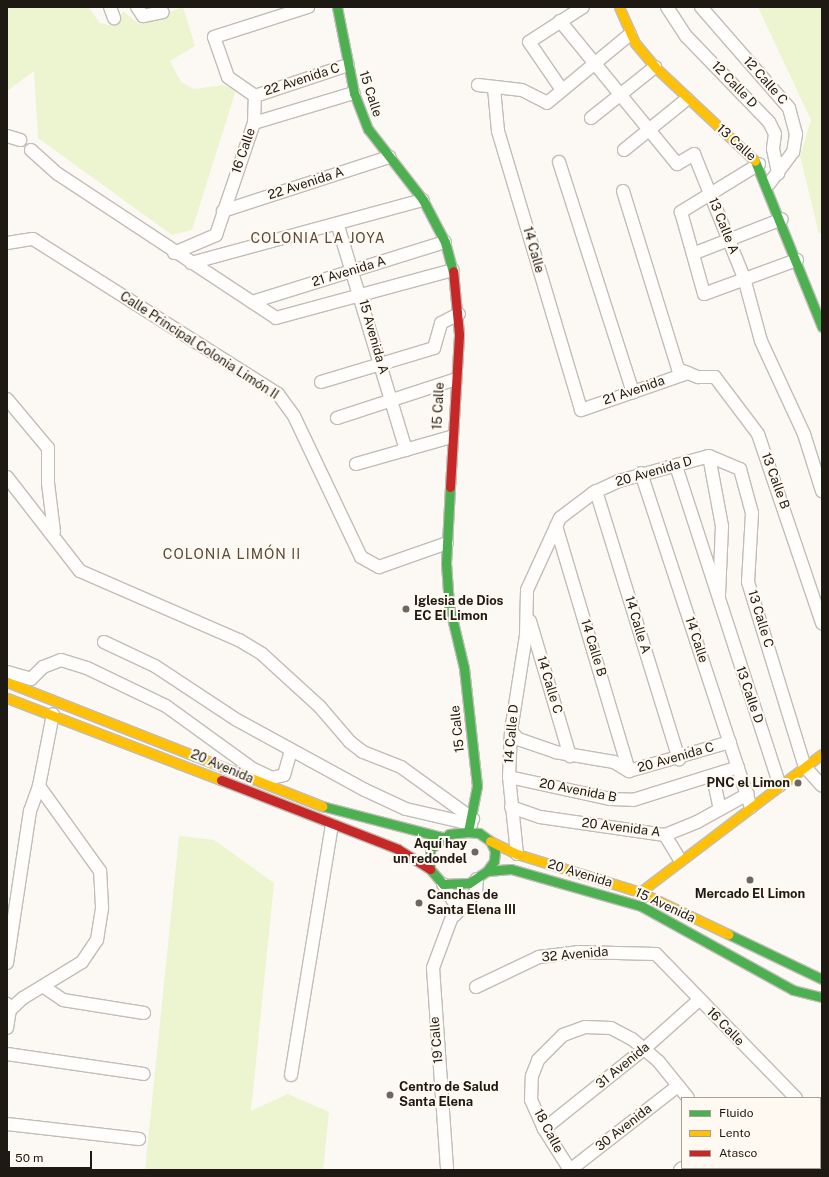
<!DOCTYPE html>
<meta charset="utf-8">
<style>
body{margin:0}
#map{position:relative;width:829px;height:1177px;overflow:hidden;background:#fcf8f4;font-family:"Public Sans",sans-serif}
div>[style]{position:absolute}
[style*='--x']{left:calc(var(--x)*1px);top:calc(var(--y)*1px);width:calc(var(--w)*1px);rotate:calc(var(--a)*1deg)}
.green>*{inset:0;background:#ecf5d0}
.roads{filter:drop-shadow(1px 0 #c1bdb8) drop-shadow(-1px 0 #c1bdb8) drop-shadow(0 1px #c1bdb8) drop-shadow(0 -1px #c1bdb8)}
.street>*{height:12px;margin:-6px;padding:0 6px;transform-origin:6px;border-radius:6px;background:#fffefd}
.fast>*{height:9px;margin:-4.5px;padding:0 4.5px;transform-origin:4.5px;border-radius:4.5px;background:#4caf50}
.slow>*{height:9px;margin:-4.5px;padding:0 4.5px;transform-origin:4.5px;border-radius:4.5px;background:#ffc107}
.jam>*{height:9px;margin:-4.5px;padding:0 4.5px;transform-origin:4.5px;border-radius:4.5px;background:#c62828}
.dots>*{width:11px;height:11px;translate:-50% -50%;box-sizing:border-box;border:2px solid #fff9f1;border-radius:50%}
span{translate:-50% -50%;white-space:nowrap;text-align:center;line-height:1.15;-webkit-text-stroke:4px #fff9f1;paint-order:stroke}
.street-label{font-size:13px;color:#1e1912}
.poi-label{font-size:13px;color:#1e1912;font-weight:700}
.left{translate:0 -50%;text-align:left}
.right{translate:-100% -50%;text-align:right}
.neighbourhood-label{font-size:14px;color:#574a3b;letter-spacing:1px}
.frame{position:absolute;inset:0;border:8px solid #1e1912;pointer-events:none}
.legend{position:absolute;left:681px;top:1097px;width:140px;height:72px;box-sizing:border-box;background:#fff9f1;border:1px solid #a59f98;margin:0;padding:5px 7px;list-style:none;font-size:12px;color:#1e1912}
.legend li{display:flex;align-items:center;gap:8px;height:20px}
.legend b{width:20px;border:1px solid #a59f98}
.scale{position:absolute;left:8px;top:1151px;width:84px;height:18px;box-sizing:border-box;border:2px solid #1e1912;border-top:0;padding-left:5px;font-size:12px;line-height:14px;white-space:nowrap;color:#1e1912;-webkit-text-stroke:3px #fff9f1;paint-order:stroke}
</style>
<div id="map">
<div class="green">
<div style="clip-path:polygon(7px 7px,88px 7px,100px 23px,109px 25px,117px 25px,123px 11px,139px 24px,183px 7px,195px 46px,170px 61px,181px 82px,194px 89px,223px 85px,236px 90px,192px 230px,172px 235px,38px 138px,34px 71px,7px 91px)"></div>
<div style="clip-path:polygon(758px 7px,822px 7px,822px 232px,819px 234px,800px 156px,811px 120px)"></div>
<div style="clip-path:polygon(179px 836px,214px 840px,274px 883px,251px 1111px,288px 1094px,329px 1112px,323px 1170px,145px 1170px)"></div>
</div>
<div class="roads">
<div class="street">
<div style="--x:110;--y:7;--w:12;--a:70"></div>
<div style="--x:137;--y:7;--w:11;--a:56"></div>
<div style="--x:143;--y:16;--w:20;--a:-11"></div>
<div style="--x:667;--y:7;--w:35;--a:57"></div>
<div style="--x:686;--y:36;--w:120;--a:46"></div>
<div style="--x:769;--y:122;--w:13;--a:63"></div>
<div style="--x:775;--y:134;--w:15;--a:98"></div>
<div style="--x:773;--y:149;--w:25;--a:78"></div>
<div style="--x:701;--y:7;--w:134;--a:48.9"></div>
<div style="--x:789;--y:108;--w:27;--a:75"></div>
<div style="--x:796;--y:134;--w:18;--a:99"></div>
<div style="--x:793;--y:152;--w:40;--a:127"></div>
<div style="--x:560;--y:21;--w:185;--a:50.7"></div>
<div style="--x:677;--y:164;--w:20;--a:-30"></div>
<div style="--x:694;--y:154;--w:134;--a:68"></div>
<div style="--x:744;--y:278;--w:65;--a:74.9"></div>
<div style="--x:761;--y:341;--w:102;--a:65.2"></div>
<div style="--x:804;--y:434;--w:60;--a:72.5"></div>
<div style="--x:478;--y:85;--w:44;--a:6.5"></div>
<div style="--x:522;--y:90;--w:28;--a:27"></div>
<div style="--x:547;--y:103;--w:108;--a:-39.7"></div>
<div style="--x:494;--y:88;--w:43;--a:84.7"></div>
<div style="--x:498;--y:131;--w:291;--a:73.4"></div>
<div style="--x:581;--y:410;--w:113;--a:-19.1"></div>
<div style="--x:562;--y:90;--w:58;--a:-124.5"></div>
<div style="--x:529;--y:42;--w:64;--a:-32.9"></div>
<div style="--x:255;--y:96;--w:98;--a:-18.4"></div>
<div style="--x:591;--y:118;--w:82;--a:-38.6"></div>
<div style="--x:254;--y:123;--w:104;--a:-16.7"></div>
<div style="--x:7;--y:136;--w:14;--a:17"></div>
<div style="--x:31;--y:150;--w:36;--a:42"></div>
<div style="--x:58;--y:174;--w:261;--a:33.4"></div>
<div style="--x:276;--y:318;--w:183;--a:-15.2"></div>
<div style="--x:624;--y:150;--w:81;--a:-39"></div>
<div style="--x:559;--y:162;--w:242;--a:72.2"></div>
<div style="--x:759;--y:164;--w:92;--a:148.4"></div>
<div style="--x:681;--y:212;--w:85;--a:74.3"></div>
<div style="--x:704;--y:294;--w:99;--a:-20.1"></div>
<div style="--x:623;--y:191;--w:186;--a:72.8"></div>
<div style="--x:678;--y:369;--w:22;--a:22"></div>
<div style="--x:698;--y:377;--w:17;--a:0"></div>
<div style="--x:715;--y:377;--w:71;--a:53"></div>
<div style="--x:758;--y:434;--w:200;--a:71.3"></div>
<div style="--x:223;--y:211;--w:175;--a:-18"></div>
<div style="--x:338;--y:226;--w:234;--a:73.1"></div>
<div style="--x:7;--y:243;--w:26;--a:-9"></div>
<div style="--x:33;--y:239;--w:290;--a:32.3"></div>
<div style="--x:278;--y:394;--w:27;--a:54"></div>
<div style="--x:294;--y:416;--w:156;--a:64.6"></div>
<div style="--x:361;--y:557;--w:21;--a:29"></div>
<div style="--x:379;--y:567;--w:72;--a:-19.4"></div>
<div style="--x:174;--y:253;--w:46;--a:-23.2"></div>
<div style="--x:216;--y:235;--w:118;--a:-71.3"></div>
<div style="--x:254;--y:123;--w:27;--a:-88"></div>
<div style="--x:255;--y:96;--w:33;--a:-145"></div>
<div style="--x:228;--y:77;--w:42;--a:-109.3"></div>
<div style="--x:214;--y:37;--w:99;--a:-17.7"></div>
<div style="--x:695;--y:253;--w:93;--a:-21.3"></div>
<div style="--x:191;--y:263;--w:240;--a:-15.2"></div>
<div style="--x:252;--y:302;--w:202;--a:-17.3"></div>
<div style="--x:321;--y:382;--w:118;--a:-16.7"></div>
<div style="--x:434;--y:348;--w:26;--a:-74"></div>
<div style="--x:441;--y:323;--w:20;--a:-27"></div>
<div style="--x:7;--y:399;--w:64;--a:50.1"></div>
<div style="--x:48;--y:448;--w:35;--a:90"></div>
<div style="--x:48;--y:483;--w:49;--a:83"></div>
<div style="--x:337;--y:418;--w:122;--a:-18.1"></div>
<div style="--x:709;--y:456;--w:71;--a:79.5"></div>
<div style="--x:722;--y:526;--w:69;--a:92.5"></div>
<div style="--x:356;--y:464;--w:99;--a:-15.9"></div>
<div style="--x:676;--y:466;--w:336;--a:72"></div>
<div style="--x:641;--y:473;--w:352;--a:71.8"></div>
<div style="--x:7;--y:477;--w:119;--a:52.2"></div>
<div style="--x:80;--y:571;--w:173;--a:23.5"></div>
<div style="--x:239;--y:640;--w:27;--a:31"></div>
<div style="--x:262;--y:654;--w:79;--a:42.4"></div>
<div style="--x:320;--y:707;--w:46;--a:49.4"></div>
<div style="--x:350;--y:742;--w:16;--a:38"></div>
<div style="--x:363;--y:752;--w:41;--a:21.5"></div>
<div style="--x:401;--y:767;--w:89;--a:35.8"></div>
<div style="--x:596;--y:491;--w:281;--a:72.8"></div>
<div style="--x:556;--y:526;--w:256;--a:73.4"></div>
<div style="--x:530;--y:621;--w:141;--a:73.5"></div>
<div style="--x:104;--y:642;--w:56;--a:25.2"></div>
<div style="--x:155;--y:666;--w:98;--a:33.4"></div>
<div style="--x:237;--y:720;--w:146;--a:28.7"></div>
<div style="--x:365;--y:790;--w:45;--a:24.9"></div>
<div style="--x:406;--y:809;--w:67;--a:13"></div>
<div style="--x:7;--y:672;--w:25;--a:16"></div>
<div style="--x:31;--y:679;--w:17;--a:-45"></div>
<div style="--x:43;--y:667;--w:19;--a:-21"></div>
<div style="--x:61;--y:660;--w:27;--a:17"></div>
<div style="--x:87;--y:668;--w:88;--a:25.7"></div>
<div style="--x:166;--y:706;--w:107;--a:35.9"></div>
<div style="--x:253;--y:769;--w:21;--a:25"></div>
<div style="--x:272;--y:778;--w:12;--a:-14"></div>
<div style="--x:284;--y:775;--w:26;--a:-74"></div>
<div style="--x:511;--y:731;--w:11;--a:49"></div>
<div style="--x:518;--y:739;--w:39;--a:19"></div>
<div style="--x:555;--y:752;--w:60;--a:9.6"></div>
<div style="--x:614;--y:762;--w:17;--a:31"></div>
<div style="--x:629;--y:771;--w:105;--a:-16"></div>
<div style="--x:509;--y:777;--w:103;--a:12.3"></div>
<div style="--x:610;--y:799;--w:23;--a:2"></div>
<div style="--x:633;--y:800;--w:110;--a:-17.4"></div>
<div style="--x:713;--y:777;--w:33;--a:78"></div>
<div style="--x:511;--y:807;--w:31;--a:19"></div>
<div style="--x:540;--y:817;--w:126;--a:8.2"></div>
<div style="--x:665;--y:835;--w:35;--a:-22"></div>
<div style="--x:697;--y:822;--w:58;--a:-28.8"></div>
<div style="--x:665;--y:835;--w:29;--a:59"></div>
<div style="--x:517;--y:854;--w:77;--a:-95.9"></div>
<div style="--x:509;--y:777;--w:46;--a:-87.5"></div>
<div style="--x:511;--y:731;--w:97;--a:-81.1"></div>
<div style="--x:526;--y:635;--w:45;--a:-88.7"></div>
<div style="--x:527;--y:590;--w:79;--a:-65.4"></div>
<div style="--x:560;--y:518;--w:41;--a:-37.1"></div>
<div style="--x:593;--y:493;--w:29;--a:-25"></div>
<div style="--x:619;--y:481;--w:93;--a:-15.5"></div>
<div style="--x:709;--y:456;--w:34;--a:23"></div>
<div style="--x:740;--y:469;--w:46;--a:74.7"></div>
<div style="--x:752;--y:513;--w:69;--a:93.3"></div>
<div style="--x:748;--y:582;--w:194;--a:72.9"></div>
<div style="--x:805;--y:767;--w:25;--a:48"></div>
<div style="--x:443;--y:884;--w:26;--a:59"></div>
<div style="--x:456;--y:906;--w:66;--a:110.4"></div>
<div style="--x:433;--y:968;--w:202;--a:86"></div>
<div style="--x:455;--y:915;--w:31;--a:-48"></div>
<div style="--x:476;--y:892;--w:13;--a:-86"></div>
<div style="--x:7;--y:963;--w:154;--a:-81.4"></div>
<div style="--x:30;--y:811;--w:27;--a:-70"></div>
<div style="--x:39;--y:786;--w:73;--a:-79"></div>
<div style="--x:44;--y:987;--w:23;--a:34"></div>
<div style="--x:63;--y:1000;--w:82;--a:9.1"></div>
<div style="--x:476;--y:987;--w:70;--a:-25.5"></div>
<div style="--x:539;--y:957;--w:39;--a:-7"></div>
<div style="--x:578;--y:952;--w:78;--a:1.5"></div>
<div style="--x:656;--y:954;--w:201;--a:45.8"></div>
<div style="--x:10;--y:1010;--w:18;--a:-43"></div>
<div style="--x:23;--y:998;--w:69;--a:-31.4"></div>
<div style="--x:82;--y:962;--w:27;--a:-56"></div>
<div style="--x:97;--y:940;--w:33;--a:-81"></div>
<div style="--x:102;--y:907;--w:36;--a:-93"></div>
<div style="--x:100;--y:871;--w:105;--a:-125.7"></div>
<div style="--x:7;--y:1028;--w:18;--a:-81"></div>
<div style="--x:10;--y:1010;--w:7;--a:-117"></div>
<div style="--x:7;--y:1054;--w:138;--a:8.3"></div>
<div style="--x:291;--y:1075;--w:253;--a:-80.7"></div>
<div style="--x:820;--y:1113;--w:2;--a:0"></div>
<div style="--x:7;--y:1124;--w:133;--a:6.5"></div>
<div style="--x:544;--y:1129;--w:128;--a:-38.7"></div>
<div style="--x:644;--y:1049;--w:74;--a:-41.7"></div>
<div style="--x:742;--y:1168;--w:2;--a:63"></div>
<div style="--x:570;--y:1170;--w:49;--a:-122.4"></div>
<div style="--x:544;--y:1129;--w:32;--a:-114"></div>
<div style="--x:531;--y:1100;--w:24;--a:-88"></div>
<div style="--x:532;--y:1076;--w:17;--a:-69"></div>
<div style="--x:538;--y:1060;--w:35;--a:-45"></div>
<div style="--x:563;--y:1035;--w:23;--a:-20"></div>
<div style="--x:585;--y:1027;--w:26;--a:2"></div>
<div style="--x:611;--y:1028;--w:24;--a:28"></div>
<div style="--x:632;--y:1039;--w:35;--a:40"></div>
<div style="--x:659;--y:1062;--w:46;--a:51.1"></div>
<div style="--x:570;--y:1170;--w:137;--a:-37.9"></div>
<div style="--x:680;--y:1170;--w:3;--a:-45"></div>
</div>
<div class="fast">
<div style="--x:337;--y:7;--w:88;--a:78.8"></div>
<div style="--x:354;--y:93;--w:39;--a:69"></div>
<div style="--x:368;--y:129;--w:90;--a:52.2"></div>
<div style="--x:423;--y:200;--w:47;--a:62.4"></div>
<div style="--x:445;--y:242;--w:30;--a:75"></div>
<div style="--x:755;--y:161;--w:179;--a:68"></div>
<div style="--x:450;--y:487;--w:76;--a:93"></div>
<div style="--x:446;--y:563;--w:42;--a:85.9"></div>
<div style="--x:449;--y:605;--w:65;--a:76.6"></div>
<div style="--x:464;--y:668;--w:119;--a:83.7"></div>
<div style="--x:477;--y:786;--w:47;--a:101.1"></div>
<div style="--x:322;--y:806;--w:124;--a:14.5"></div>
<div style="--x:468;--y:832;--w:11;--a:5"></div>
<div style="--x:479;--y:833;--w:14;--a:36"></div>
<div style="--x:490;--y:841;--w:11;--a:63"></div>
<div style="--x:495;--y:851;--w:10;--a:96"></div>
<div style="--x:494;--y:861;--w:12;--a:125"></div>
<div style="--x:487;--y:871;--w:22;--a:146"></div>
<div style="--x:469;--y:883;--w:26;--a:178"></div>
<div style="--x:443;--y:884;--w:20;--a:-131"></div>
<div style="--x:430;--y:869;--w:20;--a:-90"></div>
<div style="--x:430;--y:849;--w:24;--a:-38"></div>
<div style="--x:449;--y:834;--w:19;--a:-6"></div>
<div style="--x:487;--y:871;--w:24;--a:-5"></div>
<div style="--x:511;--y:869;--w:135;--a:15.9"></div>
<div style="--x:641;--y:906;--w:174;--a:28.9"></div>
<div style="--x:793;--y:990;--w:30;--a:14"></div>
<div style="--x:728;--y:934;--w:104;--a:25.6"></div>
</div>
<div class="slow">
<div style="--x:619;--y:7;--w:39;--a:66"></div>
<div style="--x:635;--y:43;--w:31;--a:50"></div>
<div style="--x:655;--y:67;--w:137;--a:43.2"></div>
<div style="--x:7;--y:682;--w:339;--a:21.5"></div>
<div style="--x:7;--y:698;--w:229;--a:21"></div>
<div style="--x:490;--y:841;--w:30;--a:26"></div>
<div style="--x:517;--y:854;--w:129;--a:17.2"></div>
<div style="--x:640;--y:892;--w:98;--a:25.5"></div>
<div style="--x:640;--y:892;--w:228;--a:-37.2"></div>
</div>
<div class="jam">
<div style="--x:450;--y:487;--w:153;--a:-86.6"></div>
<div style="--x:459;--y:334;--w:63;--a:-95.4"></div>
<div style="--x:221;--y:780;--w:190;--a:21.3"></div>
<div style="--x:398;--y:849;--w:38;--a:32"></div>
</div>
</div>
<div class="dots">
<div style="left:406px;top:609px;background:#6c6761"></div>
<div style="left:798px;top:783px;background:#6c6761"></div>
<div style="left:475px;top:852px;background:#6c6761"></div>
<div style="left:750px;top:880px;background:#6c6761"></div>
<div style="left:419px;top:903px;background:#6c6761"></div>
<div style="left:390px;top:1095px;background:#6c6761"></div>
</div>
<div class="street-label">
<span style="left:302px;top:80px;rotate:-18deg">22 Avenida C</span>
<span style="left:765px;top:81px;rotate:48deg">12 Calle C</span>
<span style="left:734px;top:85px;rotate:46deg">12 Calle D</span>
<span style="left:370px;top:94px;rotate:72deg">15 Calle</span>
<span style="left:736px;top:143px;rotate:42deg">13 Calle</span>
<span style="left:244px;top:151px;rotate:-71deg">16 Calle</span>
<span style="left:306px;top:184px;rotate:-18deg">22 Avenida A</span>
<span style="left:723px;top:226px;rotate:68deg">13 Calle A</span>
<span style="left:533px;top:250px;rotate:74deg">14 Calle</span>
<span style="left:349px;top:272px;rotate:-17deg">21 Avenida A</span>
<span style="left:373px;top:337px;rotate:74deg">15 Avenida A</span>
<span style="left:199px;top:346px;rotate:33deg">Calle Principal Colonia Limón II</span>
<span style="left:634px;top:391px;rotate:-19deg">21 Avenida</span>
<span style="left:439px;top:406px;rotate:-87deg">15 Calle</span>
<span style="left:654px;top:472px;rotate:-16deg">20 Avenida D</span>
<span style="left:775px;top:481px;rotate:70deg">13 Calle B</span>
<span style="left:760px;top:619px;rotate:73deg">13 Calle C</span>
<span style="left:637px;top:625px;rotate:73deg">14 Calle A</span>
<span style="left:696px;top:640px;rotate:72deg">14 Calle</span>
<span style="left:593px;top:648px;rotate:73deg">14 Calle B</span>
<span style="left:549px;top:685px;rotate:73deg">14 Calle C</span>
<span style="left:749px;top:695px;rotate:71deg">13 Calle D</span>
<span style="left:458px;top:729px;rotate:-96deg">15 Calle</span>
<span style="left:512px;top:734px;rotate:-85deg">14 Calle D</span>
<span style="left:676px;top:758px;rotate:-16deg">20 Avenida C</span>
<span style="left:222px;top:767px;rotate:23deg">20 Avenida</span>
<span style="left:578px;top:791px;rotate:11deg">20 Avenida B</span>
<span style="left:621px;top:828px;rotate:7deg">20 Avenida A</span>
<span style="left:580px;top:874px;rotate:17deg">20 Avenida</span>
<span style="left:665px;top:906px;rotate:25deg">15 Avenida</span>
<span style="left:575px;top:955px;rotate:-5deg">32 Avenida</span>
<span style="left:725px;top:1027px;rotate:46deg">16 Calle</span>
<span style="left:437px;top:1040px;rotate:-95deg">19 Calle</span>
<span style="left:623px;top:1066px;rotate:-39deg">31 Avenida</span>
<span style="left:624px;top:1128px;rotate:-38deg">30 Avenida</span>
<span style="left:548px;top:1131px;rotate:62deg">18 Calle</span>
</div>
<div class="poi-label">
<span class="left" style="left:414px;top:609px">Iglesia de Dios<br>EC El Limon</span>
<span class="right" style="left:790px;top:783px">PNC el Limon</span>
<span class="right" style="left:467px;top:852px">Aquí hay<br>un redondel</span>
<span style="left:750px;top:894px">Mercado El Limon</span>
<span class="left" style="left:427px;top:903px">Canchas de<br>Santa Elena III</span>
<span class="left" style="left:399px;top:1095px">Centro de Salud<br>Santa Elena</span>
</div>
<div class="neighbourhood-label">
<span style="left:318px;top:238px">COLONIA LA JOYA</span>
<span style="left:232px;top:554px">COLONIA LIMÓN II</span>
</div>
<div class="frame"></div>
<ul class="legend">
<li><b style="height:5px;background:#4caf50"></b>Fluido</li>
<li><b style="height:5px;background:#ffc107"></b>Lento</li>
<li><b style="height:5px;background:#c62828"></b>Atasco</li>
</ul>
<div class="scale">50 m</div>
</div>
